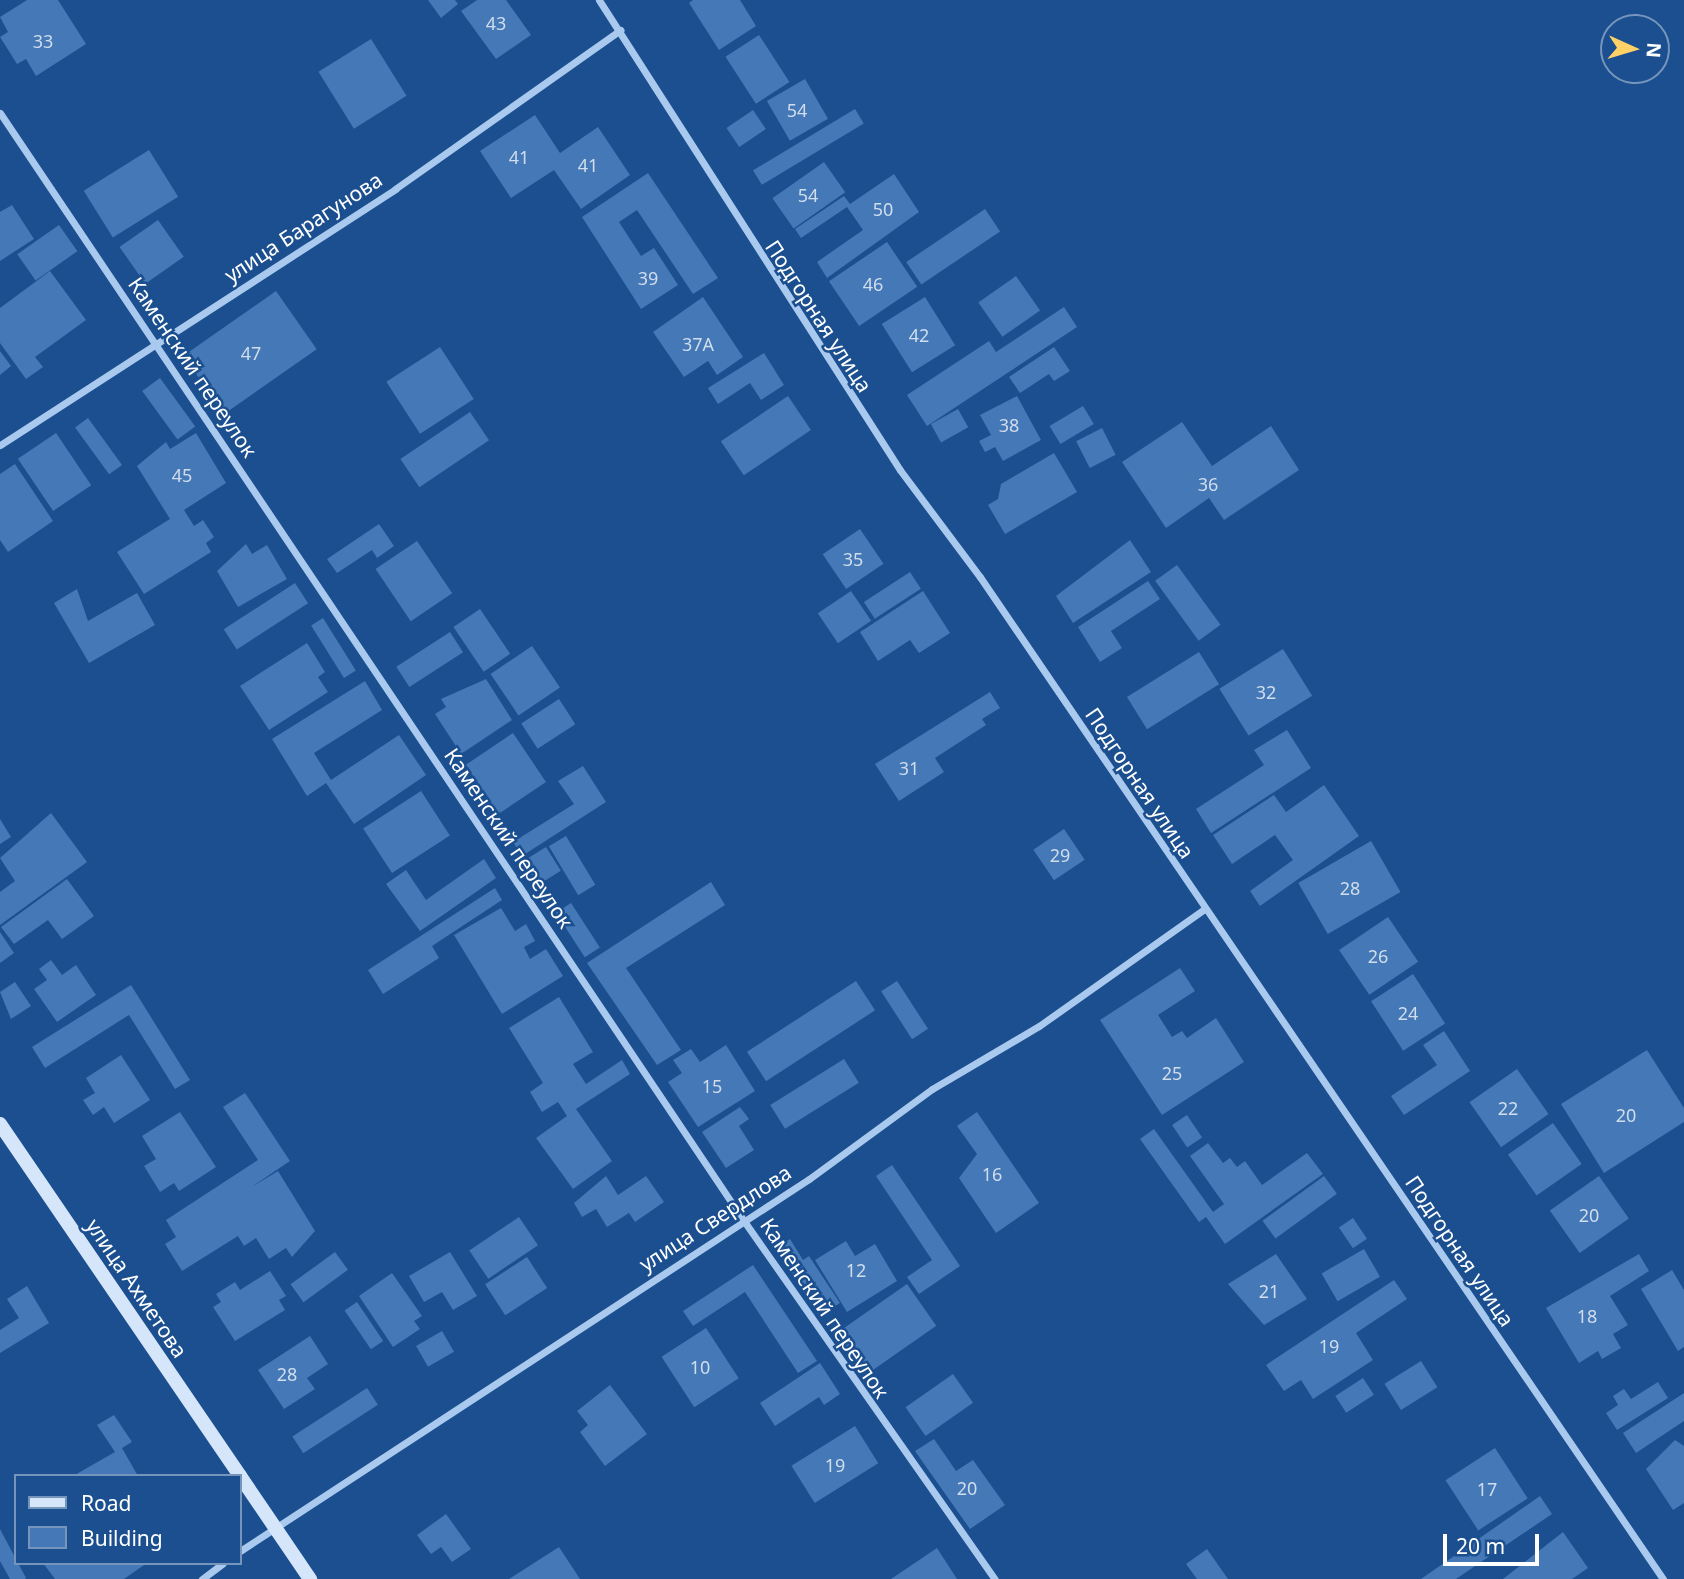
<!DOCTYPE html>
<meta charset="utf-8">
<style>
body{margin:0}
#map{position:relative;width:1684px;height:1579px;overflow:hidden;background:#1b4f8f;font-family:"Noto Sans",sans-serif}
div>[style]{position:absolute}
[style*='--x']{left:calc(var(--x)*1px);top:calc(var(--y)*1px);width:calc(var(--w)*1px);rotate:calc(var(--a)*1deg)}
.building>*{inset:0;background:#4478b7;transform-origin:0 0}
.street>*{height:7px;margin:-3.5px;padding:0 3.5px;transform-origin:3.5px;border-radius:3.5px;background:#a9c9ee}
.secondary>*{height:14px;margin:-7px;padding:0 7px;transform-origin:7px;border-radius:7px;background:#d6e6fa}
span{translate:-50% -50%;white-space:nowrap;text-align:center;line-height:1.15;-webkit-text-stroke:5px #1b4f8f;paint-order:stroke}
.number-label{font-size:18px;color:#d0dded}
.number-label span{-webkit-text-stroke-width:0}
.street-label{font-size:21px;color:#fff}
.legend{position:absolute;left:14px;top:1474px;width:228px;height:91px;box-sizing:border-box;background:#1b4f8f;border:2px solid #7695bc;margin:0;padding:9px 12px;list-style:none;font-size:21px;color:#fff}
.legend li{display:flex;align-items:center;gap:14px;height:35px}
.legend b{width:35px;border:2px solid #7695bc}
.north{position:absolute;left:1600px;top:14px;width:70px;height:70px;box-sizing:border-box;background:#1b4f8f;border:2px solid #7695bc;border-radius:50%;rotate:94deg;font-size:19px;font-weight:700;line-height:28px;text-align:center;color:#fff}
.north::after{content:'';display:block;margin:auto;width:24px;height:32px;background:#ffd166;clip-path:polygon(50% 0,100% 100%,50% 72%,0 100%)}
.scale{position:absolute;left:1443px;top:1534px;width:96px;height:32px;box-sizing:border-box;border:4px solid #fff;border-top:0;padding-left:9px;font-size:21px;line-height:24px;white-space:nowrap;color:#fff;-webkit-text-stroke:5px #1b4f8f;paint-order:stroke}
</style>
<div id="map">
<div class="building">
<div style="clip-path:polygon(27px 0,58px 0,86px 44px,36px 76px,26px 59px,17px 64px,0 37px,8px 32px,0 17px)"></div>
<div style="clip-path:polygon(428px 0,455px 0,458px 4px,441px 18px)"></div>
<div style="clip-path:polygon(477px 0,506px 0,531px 35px,496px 59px,461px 11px)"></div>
<div style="clip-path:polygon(693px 0,740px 0,756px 26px,719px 50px,689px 3px)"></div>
<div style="left:759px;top:35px;width:56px;height:40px;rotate:57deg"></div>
<div style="left:371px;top:39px;width:67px;height:62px;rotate:58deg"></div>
<div style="left:805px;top:79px;width:46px;height:44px;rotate:60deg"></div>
<div style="left:855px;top:109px;width:17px;height:119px;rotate:59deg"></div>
<div style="left:753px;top:110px;width:23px;height:32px;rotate:56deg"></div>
<div style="clip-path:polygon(535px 115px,560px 153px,598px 127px,630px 175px,581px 209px,554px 170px,511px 198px,480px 151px)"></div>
<div style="left:149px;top:150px;width:55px;height:77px;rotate:58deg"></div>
<div style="left:824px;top:162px;width:37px;height:63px;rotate:55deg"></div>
<div style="clip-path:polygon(648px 173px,718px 278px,693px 294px,637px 210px,619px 222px,641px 256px,654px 248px,678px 285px,641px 309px,582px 217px)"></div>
<div style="clip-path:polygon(894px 174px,919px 212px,827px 278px,817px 262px,863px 230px,847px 207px,801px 238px,795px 229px,844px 196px,850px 204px)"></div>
<div style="clip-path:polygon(12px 205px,34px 239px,0 261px,0 212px)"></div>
<div style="left:985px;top:209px;width:27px;height:95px;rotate:56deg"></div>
<div style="left:158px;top:220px;width:45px;height:47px;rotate:55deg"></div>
<div style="left:59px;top:225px;width:32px;height:51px;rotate:55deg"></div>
<div style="left:887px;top:242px;width:54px;height:70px;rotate:56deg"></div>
<div style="clip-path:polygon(50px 271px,86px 320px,35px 357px,43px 367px,26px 379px,0 343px,0 308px)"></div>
<div style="left:1016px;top:276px;width:42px;height:46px;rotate:55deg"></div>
<div style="left:276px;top:291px;width:71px;height:113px;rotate:55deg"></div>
<div style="clip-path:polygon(703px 297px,743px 357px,717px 375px,708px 361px,684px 377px,653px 332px)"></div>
<div style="left:925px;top:297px;width:57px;height:51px;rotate:58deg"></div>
<div style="clip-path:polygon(1064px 307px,1077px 327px,927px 426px,907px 395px,989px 341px,996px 352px)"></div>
<div style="left:440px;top:347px;width:62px;height:64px;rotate:57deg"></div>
<div style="clip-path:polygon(1054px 347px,1070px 371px,1054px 381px,1049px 374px,1020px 393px,1009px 377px)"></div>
<div style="clip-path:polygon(0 351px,11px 366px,0 375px)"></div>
<div style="clip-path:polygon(764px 353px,784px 385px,761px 400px,750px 383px,718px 404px,708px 388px)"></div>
<div style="left:160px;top:378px;width:60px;height:22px;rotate:54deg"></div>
<div style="left:788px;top:396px;width:41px;height:81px;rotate:56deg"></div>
<div style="clip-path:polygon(1017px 396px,1041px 440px,1003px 461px,995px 447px,985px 452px,979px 441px,991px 435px,980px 415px)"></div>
<div style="left:1083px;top:406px;width:21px;height:39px;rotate:59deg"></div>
<div style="left:958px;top:409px;width:21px;height:31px;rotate:61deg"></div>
<div style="left:470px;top:412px;width:34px;height:84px;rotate:56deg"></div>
<div style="left:88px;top:418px;width:58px;height:16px;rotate:54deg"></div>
<div style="clip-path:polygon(1182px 422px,1212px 466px,1271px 426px,1299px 470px,1224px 520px,1209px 498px,1166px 528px,1122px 462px)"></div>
<div style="left:1102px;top:428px;width:30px;height:29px;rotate:63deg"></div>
<div style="left:56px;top:433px;width:63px;height:46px;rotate:56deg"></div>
<div style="clip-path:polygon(196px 433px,226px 483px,184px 510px,194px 526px,203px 520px,214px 537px,206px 543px,211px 552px,144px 594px,117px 552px,170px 519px,137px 466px,166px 442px,170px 449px)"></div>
<div style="clip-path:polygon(1054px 453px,1077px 492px,1005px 534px,988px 505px,998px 499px,1001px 484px)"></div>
<div style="clip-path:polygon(15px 464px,53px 521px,8px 552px,0 540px,0 474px)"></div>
<div style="clip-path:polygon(379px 524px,394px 546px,377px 558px,372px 550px,337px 573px,327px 559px)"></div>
<div style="left:860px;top:529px;width:42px;height:45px;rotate:56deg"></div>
<div style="clip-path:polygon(1130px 540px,1151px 572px,1073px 623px,1056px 596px)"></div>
<div style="left:417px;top:541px;width:63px;height:50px;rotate:56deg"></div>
<div style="clip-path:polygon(246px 544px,252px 554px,267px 545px,287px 579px,238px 607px,217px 571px)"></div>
<div style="left:1177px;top:565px;width:74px;height:27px;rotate:54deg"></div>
<div style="left:910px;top:572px;width:20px;height:55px;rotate:57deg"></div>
<div style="clip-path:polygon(1148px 581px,1160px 599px,1111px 631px,1122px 648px,1100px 662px,1078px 627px)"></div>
<div style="left:295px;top:583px;width:24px;height:85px;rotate:57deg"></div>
<div style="clip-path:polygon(77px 589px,88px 621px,137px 593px,155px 625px,89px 663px,54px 603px)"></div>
<div style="left:851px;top:591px;width:36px;height:40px;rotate:56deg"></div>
<div style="clip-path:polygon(923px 591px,950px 633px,919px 653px,910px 640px,878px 661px,860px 632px)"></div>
<div style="left:480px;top:609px;width:54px;height:32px;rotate:56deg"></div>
<div style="left:323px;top:618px;width:62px;height:14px;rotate:58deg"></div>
<div style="left:450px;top:632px;width:24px;height:64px;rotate:57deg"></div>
<div style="clip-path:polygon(307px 643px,325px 672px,318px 677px,328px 692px,269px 730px,240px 686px)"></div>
<div style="left:532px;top:646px;width:50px;height:50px;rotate:56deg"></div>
<div style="left:1283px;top:649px;width:55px;height:75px;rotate:58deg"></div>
<div style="left:1199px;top:652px;width:38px;height:85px;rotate:58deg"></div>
<div style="clip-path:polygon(486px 679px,512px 720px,461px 754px,435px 714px,446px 707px,441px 699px)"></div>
<div style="clip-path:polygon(365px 681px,382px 710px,314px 753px,331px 780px,399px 735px,426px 775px,354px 824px,326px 783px,307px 796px,272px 739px)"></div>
<div style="clip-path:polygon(990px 692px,1000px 708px,982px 719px,986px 725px,935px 758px,944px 772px,899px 801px,875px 764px)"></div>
<div style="left:559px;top:699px;width:30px;height:45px;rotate:57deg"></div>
<div style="clip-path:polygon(1287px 730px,1311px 768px,1211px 833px,1196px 809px,1264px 765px,1254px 750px)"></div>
<div style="left:513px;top:733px;width:59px;height:57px;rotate:56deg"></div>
<div style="clip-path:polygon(583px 766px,606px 802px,522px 856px,513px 842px,574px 804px,558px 781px)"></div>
<div style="clip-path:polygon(1324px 785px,1359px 836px,1260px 906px,1250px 891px,1293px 860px,1275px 835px,1232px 864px,1213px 835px,1274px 795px,1286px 812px)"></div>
<div style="left:421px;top:791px;width:53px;height:69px;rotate:57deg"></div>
<div style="clip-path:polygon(51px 813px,87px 862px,0 925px,0 892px,15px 881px,0 858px)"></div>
<div style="clip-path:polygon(0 819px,11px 837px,0 844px)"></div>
<div style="left:1064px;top:829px;width:37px;height:37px;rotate:56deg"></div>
<div style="left:566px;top:836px;width:57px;height:20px;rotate:59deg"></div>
<div style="left:1371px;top:841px;width:59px;height:84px;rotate:60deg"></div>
<div style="left:546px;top:847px;width:28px;height:27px;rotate:58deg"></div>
<div style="clip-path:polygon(484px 859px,496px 878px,420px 931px,386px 884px,406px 870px,426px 900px)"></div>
<div style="clip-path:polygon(67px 879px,94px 916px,62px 939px,48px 920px,14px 944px,1px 927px)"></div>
<div style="clip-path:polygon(711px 882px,725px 905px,626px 968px,681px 1050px,657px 1065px,587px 963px)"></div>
<div style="clip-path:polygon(495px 888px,502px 900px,432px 946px,439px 958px,383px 994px,368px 970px)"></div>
<div style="left:571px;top:903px;width:53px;height:18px;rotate:57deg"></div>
<div style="clip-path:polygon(501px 908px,515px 931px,526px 924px,535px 941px,524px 947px,530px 959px,546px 949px,563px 976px,502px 1014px,454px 935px)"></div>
<div style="left:1388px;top:917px;width:54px;height:59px;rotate:56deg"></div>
<div style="clip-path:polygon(0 932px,14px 953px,0 963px)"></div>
<div style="clip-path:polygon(51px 960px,62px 975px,76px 965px,96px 995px,57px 1022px,34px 989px,47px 980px,39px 969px)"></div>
<div style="clip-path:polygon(1180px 968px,1195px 991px,1158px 1015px,1172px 1037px,1182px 1031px,1187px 1038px,1216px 1018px,1244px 1062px,1162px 1115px,1100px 1020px)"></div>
<div style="left:1413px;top:974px;width:59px;height:50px;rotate:57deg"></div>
<div style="left:856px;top:981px;width:35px;height:130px;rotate:57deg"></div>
<div style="left:897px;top:981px;width:57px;height:19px;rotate:57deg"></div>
<div style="clip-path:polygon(15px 982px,31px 1006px,11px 1019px,0 992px)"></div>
<div style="clip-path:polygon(131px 985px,190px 1080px,175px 1089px,129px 1015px,45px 1068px,32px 1047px)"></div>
<div style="clip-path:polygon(559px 997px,593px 1052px,573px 1064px,586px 1084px,622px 1060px,630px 1074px,576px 1109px,612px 1161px,573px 1189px,536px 1138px,567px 1116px,558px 1102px,542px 1112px,530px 1092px,543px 1083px,509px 1028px)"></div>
<div style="clip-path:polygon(1444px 1031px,1470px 1071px,1404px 1115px,1391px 1096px,1437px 1065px,1423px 1045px)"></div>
<div style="clip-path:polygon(726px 1045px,755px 1091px,698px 1127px,668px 1082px,682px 1073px,673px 1060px,691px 1049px,700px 1062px)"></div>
<div style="clip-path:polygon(1647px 1050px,1684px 1108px,1684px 1122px,1604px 1173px,1561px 1104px)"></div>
<div style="clip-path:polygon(121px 1055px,150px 1100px,114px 1123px,104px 1107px,93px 1115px,83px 1100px,95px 1093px,86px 1078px)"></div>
<div style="left:844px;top:1059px;width:28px;height:87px;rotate:58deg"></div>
<div style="left:1517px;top:1069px;width:55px;height:58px;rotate:55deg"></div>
<div style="clip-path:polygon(245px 1093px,290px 1161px,253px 1186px,278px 1171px,315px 1231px,292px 1257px,286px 1248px,269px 1259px,256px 1238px,244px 1246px,238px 1236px,182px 1271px,165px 1244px,176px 1237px,166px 1220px,258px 1160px,223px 1107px)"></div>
<div style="clip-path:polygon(740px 1107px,749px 1119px,739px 1126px,754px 1150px,726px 1168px,702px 1132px)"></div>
<div style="clip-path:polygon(180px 1112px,216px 1167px,179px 1191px,174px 1183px,160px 1192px,144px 1166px,156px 1159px,142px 1136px)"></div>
<div style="clip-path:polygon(977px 1112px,1039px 1203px,996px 1233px,959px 1178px,977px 1154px,957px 1126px)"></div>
<div style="left:1187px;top:1115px;width:27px;height:18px;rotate:56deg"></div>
<div style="left:1553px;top:1123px;width:50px;height:55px;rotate:55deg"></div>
<div style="clip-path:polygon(1154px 1129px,1213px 1212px,1224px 1204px,1190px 1156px,1208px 1143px,1223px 1163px,1230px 1158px,1237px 1167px,1245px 1161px,1262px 1185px,1307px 1153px,1323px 1174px,1225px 1244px,1206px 1217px,1199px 1222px,1140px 1139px)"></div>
<div style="clip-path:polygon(892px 1165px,960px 1266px,919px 1294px,907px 1277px,932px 1260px,876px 1176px)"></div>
<div style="clip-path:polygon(606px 1176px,618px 1195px,646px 1176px,664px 1202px,635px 1222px,629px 1213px,607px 1227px,596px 1209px,582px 1217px,574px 1203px)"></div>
<div style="left:1324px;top:1176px;width:22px;height:76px;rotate:54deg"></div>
<div style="left:1599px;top:1176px;width:52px;height:60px;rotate:55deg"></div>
<div style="left:519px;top:1217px;width:34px;height:60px;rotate:56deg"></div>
<div style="left:1353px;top:1218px;width:25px;height:17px;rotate:56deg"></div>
<div style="clip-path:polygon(790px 1239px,803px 1260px,809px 1256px,840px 1303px,819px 1316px,776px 1248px)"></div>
<div style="clip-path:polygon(846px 1241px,855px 1256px,875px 1244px,897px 1281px,847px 1312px,815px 1260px)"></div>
<div style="left:1364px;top:1249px;width:32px;height:49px;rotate:60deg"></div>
<div style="left:335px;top:1252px;width:22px;height:55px;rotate:54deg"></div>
<div style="clip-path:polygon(450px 1252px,477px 1296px,453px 1310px,442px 1292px,424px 1302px,409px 1276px)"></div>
<div style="clip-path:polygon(1276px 1254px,1307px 1299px,1264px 1325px,1228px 1284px)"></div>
<div style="clip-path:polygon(1639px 1254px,1649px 1271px,1610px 1296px,1628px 1325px,1613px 1334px,1621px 1348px,1602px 1359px,1598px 1351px,1579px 1363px,1546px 1308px)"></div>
<div style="left:527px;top:1257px;width:37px;height:50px;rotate:57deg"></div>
<div style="clip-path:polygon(753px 1265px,817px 1361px,798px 1373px,745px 1292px,693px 1326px,683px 1311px)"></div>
<div style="clip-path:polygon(1672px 1270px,1684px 1290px,1684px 1347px,1678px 1351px,1641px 1289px)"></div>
<div style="clip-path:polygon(270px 1271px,286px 1296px,279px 1300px,285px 1310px,235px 1341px,213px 1307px,221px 1302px,216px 1294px,235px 1282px,240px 1290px)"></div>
<div style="clip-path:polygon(392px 1273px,422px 1316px,414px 1321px,420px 1329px,393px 1347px,359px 1296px)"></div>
<div style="clip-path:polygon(1394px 1280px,1407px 1299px,1356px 1333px,1373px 1360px,1313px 1399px,1301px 1380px,1284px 1391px,1266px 1365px)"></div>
<div style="left:907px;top:1284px;width:51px;height:86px;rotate:55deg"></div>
<div style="clip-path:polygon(27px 1286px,49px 1323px,0 1353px,0 1330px,19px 1318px,7px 1299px)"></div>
<div style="left:357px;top:1302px;width:47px;height:15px;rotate:56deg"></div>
<div style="left:706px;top:1328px;width:60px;height:53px;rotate:57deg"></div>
<div style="left:442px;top:1331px;width:24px;height:30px;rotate:60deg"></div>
<div style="clip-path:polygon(310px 1336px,328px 1364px,307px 1378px,315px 1389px,284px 1409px,258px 1370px)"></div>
<div style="left:1421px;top:1361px;width:31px;height:43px;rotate:58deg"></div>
<div style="clip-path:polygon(820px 1363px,840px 1394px,824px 1405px,819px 1397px,775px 1426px,760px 1403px)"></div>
<div style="left:953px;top:1374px;width:35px;height:58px;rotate:55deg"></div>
<div style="left:1363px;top:1378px;width:20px;height:33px;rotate:57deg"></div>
<div style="clip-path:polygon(1658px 1382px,1668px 1398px,1617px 1430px,1606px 1413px,1618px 1405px,1613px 1396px,1624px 1389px,1631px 1399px)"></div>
<div style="clip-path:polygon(610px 1385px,647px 1434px,605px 1466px,580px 1432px,588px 1425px,577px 1411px)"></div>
<div style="left:367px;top:1388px;width:20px;height:89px;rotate:57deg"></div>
<div style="clip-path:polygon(1684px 1393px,1684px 1421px,1636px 1453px,1623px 1433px)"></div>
<div style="clip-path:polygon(114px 1415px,132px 1442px,122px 1448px,138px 1476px,73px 1476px,115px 1452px,97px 1425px)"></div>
<div style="left:855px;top:1426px;width:44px;height:75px;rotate:58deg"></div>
<div style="clip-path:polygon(934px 1439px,956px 1471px,973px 1460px,1005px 1505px,970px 1529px,915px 1451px)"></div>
<div style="clip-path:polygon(1675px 1440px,1684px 1446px,1684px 1503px,1673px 1510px,1646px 1469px)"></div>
<div style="left:1495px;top:1448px;width:60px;height:59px;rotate:57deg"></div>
<div style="clip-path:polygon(1540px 1496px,1552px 1514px,1456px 1579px,1421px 1579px)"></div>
<div style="clip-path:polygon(446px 1514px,471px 1549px,452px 1562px,441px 1547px,431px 1554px,417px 1535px)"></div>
<div style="clip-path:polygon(0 1529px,26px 1578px,25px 1579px,10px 1579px,0 1561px)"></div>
<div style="clip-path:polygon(1563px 1532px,1588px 1568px,1572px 1579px,1503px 1579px)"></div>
<div style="clip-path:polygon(559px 1547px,580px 1579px,509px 1579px)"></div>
<div style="clip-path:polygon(937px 1548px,957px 1579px,891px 1579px)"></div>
<div style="clip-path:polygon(1207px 1549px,1228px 1579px,1197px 1579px,1186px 1564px)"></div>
<div style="clip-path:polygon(43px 1563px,147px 1563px,124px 1579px,55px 1579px)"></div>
</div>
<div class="street">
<div style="--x:599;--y:0;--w:558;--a:57.36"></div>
<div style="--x:900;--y:470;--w:134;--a:53.2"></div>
<div style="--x:980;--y:577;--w:1213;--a:55.72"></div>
<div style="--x:0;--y:113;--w:1335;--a:56.12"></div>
<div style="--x:744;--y:1221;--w:437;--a:55"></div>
<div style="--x:0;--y:445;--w:471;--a:-32.9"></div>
<div style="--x:395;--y:189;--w:276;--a:-35.2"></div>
<div style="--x:240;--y:1551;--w:680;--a:-33.18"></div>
<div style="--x:809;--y:1179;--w:152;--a:-36.2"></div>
<div style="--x:932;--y:1089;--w:124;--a:-30.5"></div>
<div style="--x:1039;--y:1026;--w:202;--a:-35.3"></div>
<div style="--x:202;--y:1579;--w:26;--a:-37"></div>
</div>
<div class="secondary">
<div style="--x:0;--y:1124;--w:426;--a:55.7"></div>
<div style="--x:240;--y:1476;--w:125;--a:55.8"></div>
</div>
<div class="number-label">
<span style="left:496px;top:23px">43</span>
<span style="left:43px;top:41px">33</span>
<span style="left:797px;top:110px">54</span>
<span style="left:519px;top:157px">41</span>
<span style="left:588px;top:165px">41</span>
<span style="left:808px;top:195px">54</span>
<span style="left:883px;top:209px">50</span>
<span style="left:648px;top:278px">39</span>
<span style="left:873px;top:284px">46</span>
<span style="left:919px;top:335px">42</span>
<span style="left:698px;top:344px">37А</span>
<span style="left:251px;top:353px">47</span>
<span style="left:1009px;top:425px">38</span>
<span style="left:182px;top:475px">45</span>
<span style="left:1208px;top:484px">36</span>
<span style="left:853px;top:559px">35</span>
<span style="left:1266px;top:692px">32</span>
<span style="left:909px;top:768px">31</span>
<span style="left:1060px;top:855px">29</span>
<span style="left:1350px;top:888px">28</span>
<span style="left:1378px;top:956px">26</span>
<span style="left:1408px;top:1013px">24</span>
<span style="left:1172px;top:1073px">25</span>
<span style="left:712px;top:1086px">15</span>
<span style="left:1508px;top:1108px">22</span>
<span style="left:1626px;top:1115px">20</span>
<span style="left:992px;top:1174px">16</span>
<span style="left:1589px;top:1215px">20</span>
<span style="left:856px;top:1270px">12</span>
<span style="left:1269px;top:1291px">21</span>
<span style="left:1587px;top:1316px">18</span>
<span style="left:1329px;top:1346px">19</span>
<span style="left:700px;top:1367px">10</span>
<span style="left:287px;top:1374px">28</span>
<span style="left:835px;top:1465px">19</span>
<span style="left:967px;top:1488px">20</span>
<span style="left:1487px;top:1489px">17</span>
</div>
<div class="street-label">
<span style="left:303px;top:227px;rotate:-33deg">улица Барагунова</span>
<span style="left:819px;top:316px;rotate:57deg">Подгорная улица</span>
<span style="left:193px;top:367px;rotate:56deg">Каменский переулок</span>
<span style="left:1140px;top:783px;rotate:56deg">Подгорная улица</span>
<span style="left:509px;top:838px;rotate:56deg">Каменский переулок</span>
<span style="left:715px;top:1218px;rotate:-33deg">улица Свердлова</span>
<span style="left:1460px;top:1251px;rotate:56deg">Подгорная улица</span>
<span style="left:137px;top:1288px;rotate:56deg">улица Ахметова</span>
<span style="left:825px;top:1308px;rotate:56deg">Каменский переулок</span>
</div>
<ul class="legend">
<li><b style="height:9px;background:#d6e6fa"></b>Road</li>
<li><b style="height:19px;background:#4478b7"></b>Building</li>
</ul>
<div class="north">N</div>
<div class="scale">20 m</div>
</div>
